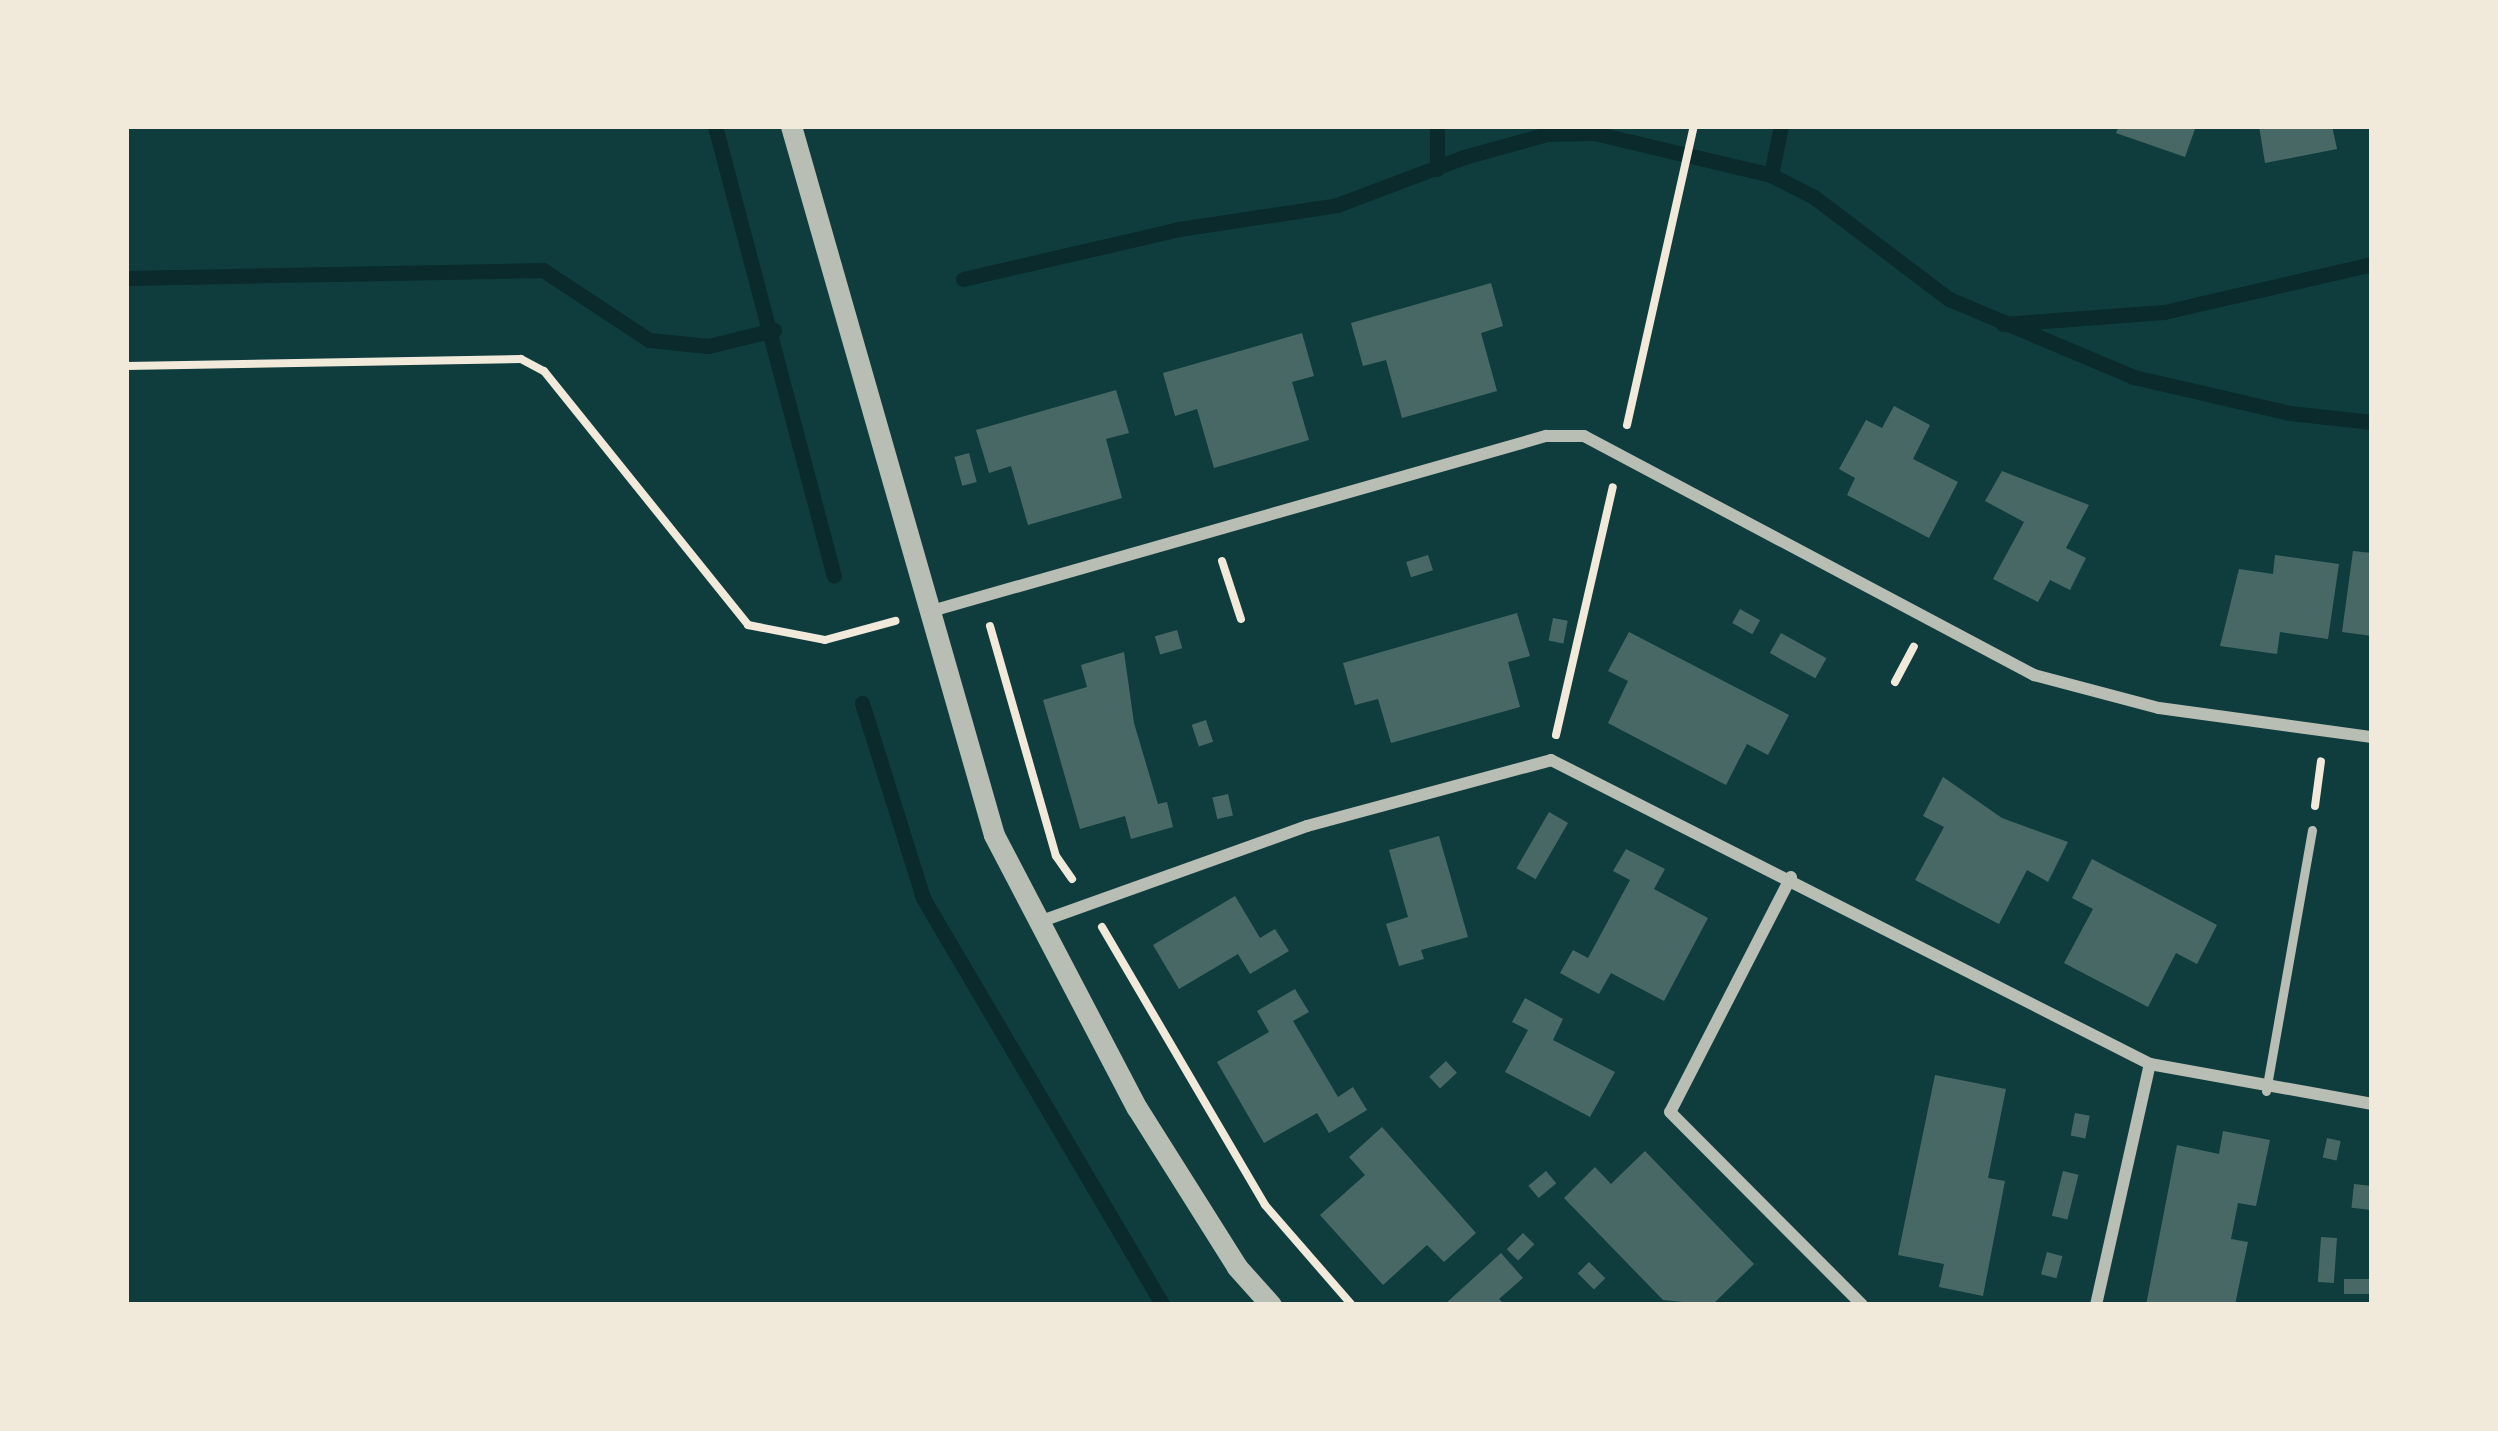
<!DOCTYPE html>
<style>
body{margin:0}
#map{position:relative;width:2498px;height:1431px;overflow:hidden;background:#0f3d3e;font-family:"Sofia Sans Condensed",sans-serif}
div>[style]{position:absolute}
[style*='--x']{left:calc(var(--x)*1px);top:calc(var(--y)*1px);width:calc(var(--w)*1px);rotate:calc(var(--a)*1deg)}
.stream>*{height:15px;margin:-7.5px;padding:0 7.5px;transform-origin:7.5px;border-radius:7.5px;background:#0a2a2b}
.building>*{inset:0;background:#486865;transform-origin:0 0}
.path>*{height:8px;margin:-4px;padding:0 4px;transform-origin:4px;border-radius:4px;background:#f1e9da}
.service>*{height:9px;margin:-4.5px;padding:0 4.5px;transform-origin:4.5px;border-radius:4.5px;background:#b8beb3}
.minor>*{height:12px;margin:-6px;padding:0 6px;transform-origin:6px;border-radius:6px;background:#b8beb3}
.tertiary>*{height:21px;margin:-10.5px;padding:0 10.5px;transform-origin:10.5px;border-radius:10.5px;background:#b8beb3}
span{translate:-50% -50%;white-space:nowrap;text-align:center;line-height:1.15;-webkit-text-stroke:10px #f1e9da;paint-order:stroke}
.frame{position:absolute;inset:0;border:129px solid #f1e9da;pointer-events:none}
</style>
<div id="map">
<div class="stream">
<div style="--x:715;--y:126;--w:465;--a:75.2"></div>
<div style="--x:1437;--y:169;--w:43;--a:-90"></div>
<div style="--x:1771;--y:175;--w:50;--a:-78.5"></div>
<div style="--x:126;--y:278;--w:417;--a:-1.1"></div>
<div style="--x:543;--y:270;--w:127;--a:33.4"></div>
<div style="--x:649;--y:340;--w:59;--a:5.8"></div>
<div style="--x:708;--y:346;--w:68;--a:-13.6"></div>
<div style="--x:963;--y:279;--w:222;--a:-13"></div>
<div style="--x:1179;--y:229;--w:160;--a:-8.6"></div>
<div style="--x:1337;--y:205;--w:136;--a:-20.7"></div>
<div style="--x:1464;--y:157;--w:86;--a:-15.5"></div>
<div style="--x:1547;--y:134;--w:47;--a:-1.2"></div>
<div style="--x:1594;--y:133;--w:182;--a:13.3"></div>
<div style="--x:1771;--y:175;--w:48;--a:27.1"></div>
<div style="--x:1814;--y:197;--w:169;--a:37.1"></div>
<div style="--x:1949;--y:299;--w:201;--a:22.9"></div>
<div style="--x:2134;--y:377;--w:160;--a:13"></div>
<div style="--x:2290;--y:413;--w:82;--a:6.3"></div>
<div style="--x:2003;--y:324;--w:161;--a:-4.3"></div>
<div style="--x:2164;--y:312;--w:213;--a:-13"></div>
<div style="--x:862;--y:703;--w:204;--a:72.6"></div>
<div style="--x:923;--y:898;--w:472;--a:59.5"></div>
</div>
<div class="building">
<div style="clip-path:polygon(2119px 126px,2196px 126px,2185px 157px,2116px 133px)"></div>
<div style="clip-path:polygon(2259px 126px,2332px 126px,2337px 149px,2265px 163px)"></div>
<div style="clip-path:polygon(1491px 283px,1503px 326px,1481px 333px,1497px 391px,1402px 418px,1386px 360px,1363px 366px,1351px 323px)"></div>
<div style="clip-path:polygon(1302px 333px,1314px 376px,1292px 382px,1309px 440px,1214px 468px,1197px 409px,1175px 416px,1163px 373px)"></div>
<div style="clip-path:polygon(1116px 390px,1129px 433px,1106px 439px,1122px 498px,1028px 525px,1011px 466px,989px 473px,976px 430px)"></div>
<div style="clip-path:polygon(1894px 406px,1930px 425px,1913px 459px,1958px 482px,1929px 538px,1847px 495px,1855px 478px,1839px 469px,1866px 420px,1882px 428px)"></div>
<div style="left:969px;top:453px;width:30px;height:15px;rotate:75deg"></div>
<div style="clip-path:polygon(2002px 471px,2089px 505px,2066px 548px,2086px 558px,2070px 590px,2050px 580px,2038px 602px,1993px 579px,2024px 522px,1985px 501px)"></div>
<div style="clip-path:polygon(2353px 551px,2372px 553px,2372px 636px,2342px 632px)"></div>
<div style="left:1428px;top:555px;width:16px;height:23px;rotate:72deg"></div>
<div style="clip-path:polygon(2275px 555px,2339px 564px,2328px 639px,2280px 632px,2277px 654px,2220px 646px,2239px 569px,2273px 574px)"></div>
<div style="left:1740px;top:609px;width:23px;height:16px;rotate:29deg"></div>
<div style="clip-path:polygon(1517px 613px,1530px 656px,1508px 662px,1520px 707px,1391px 743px,1378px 699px,1355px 705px,1343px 663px)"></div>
<div style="left:1553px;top:618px;width:15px;height:23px;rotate:11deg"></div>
<div style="left:1177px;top:630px;width:19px;height:23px;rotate:74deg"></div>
<div style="clip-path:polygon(1629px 632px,1789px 715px,1768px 755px,1747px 744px,1726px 785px,1608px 723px,1628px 681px,1608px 671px)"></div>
<div style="left:1781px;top:633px;width:52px;height:23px;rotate:29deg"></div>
<div style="clip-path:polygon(1124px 652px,1134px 723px,1158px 804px,1167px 802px,1173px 827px,1131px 839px,1125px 816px,1080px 829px,1043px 700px,1087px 687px,1081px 665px)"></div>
<div style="left:1206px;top:720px;width:23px;height:15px;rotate:72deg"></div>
<div style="clip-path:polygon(1943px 777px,2002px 818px,2068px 842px,2048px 882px,2027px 870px,1999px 924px,1915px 880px,1944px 827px,1923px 816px)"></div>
<div style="left:1228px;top:794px;width:22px;height:16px;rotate:77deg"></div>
<div style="left:1549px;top:812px;width:22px;height:65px;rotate:30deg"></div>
<div style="clip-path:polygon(1439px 836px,1468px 937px,1421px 950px,1424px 959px,1399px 966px,1386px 924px,1408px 917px,1389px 850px)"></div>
<div style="clip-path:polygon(1626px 849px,1665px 869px,1654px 889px,1708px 918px,1664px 1001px,1611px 973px,1599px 994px,1560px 973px,1573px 950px,1588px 958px,1630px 880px,1613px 871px)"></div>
<div style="clip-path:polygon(2092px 859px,2217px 925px,2197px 964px,2176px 953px,2148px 1007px,2064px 963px,2093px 909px,2072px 898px)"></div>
<div style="clip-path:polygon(1235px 896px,1260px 938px,1275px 929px,1289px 951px,1250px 974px,1238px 954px,1179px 989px,1153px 945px)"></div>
<div style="clip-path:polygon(1295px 989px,1309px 1012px,1293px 1021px,1338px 1097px,1353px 1087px,1367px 1110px,1329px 1133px,1317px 1113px,1264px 1143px,1217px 1062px,1269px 1032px,1257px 1011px)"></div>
<div style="clip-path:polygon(1525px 998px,1563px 1019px,1553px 1040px,1615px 1072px,1590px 1117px,1505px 1072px,1528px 1030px,1512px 1022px)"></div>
<div style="left:1446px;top:1061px;width:16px;height:23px;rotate:47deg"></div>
<div style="clip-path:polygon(1935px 1075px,2006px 1089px,1988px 1178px,2005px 1181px,1983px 1296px,1939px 1287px,1944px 1264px,1898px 1255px)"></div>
<div style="left:2075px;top:1113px;width:15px;height:23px;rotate:11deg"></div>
<div style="clip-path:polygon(1382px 1127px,1476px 1233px,1444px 1262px,1427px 1245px,1383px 1285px,1320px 1215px,1365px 1175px,1349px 1157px)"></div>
<div style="clip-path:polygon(2223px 1131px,2270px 1140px,2256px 1206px,2238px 1203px,2231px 1239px,2248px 1242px,2235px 1305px,2146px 1305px,2177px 1145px,2219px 1154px)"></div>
<div style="left:2327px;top:1138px;width:14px;height:20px;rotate:12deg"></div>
<div style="clip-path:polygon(1645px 1151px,1754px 1264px,1712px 1305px,1663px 1300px,1564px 1198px,1595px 1167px,1611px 1184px)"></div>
<div style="left:1546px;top:1171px;width:16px;height:23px;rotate:50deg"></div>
<div style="left:2063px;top:1171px;width:16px;height:46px;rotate:14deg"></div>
<div style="left:2354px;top:1184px;width:18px;height:24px;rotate:6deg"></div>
<div style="left:1523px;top:1233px;width:16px;height:23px;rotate:45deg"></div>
<div style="left:2321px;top:1237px;width:16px;height:45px;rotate:4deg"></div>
<div style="left:2047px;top:1252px;width:16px;height:23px;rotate:15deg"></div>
<div style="clip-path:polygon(1501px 1253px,1523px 1278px,1499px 1299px,1505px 1305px,1444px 1305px)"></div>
<div style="left:1589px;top:1262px;width:23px;height:16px;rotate:45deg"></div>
<div style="left:2344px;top:1279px;width:27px;height:15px"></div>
</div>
<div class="path">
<div style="--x:126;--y:366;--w:395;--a:-1"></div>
<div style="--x:521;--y:359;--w:26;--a:28"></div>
<div style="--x:544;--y:371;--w:326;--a:51.2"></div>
<div style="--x:748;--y:625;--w:78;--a:11"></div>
<div style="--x:825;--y:640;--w:73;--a:-15.2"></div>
<div style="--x:1627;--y:425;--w:306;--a:-77.4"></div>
<div style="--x:1222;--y:561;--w:61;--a:71.9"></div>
<div style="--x:990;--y:626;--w:239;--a:74"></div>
<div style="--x:1056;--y:856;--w:28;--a:55"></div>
<div style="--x:1895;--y:682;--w:40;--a:-62"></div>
<div style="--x:1556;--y:735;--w:254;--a:-77.1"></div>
<div style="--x:2315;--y:806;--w:45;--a:-82.4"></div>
<div style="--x:1102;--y:927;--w:322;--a:59.6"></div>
<div style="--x:1265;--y:1205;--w:133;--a:49"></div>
</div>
<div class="service">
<div style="--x:2266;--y:1091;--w:265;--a:-80"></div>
</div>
<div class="minor">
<div style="--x:928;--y:612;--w:643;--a:-15.9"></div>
<div style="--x:1546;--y:436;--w:38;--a:0"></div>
<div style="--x:1584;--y:436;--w:510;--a:27.97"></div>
<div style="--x:2034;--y:675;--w:129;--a:14.8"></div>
<div style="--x:2159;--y:708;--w:215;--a:7.8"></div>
<div style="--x:1791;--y:877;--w:264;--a:117.2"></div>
<div style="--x:1670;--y:1112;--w:272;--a:45.1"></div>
<div style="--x:1039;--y:922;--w:285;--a:-19.7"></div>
<div style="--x:1307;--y:826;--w:253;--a:-15.1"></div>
<div style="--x:1551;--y:760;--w:672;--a:26.91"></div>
<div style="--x:2150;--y:1064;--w:226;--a:10.2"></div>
<div style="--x:2096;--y:1305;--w:247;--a:-77.4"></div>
</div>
<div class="tertiary">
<div style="--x:791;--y:126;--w:737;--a:74.02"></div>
<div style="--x:994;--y:835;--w:308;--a:62.4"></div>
<div style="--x:1137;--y:1108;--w:188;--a:57.8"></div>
<div style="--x:1237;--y:1267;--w:51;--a:48.2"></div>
</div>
<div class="frame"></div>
</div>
